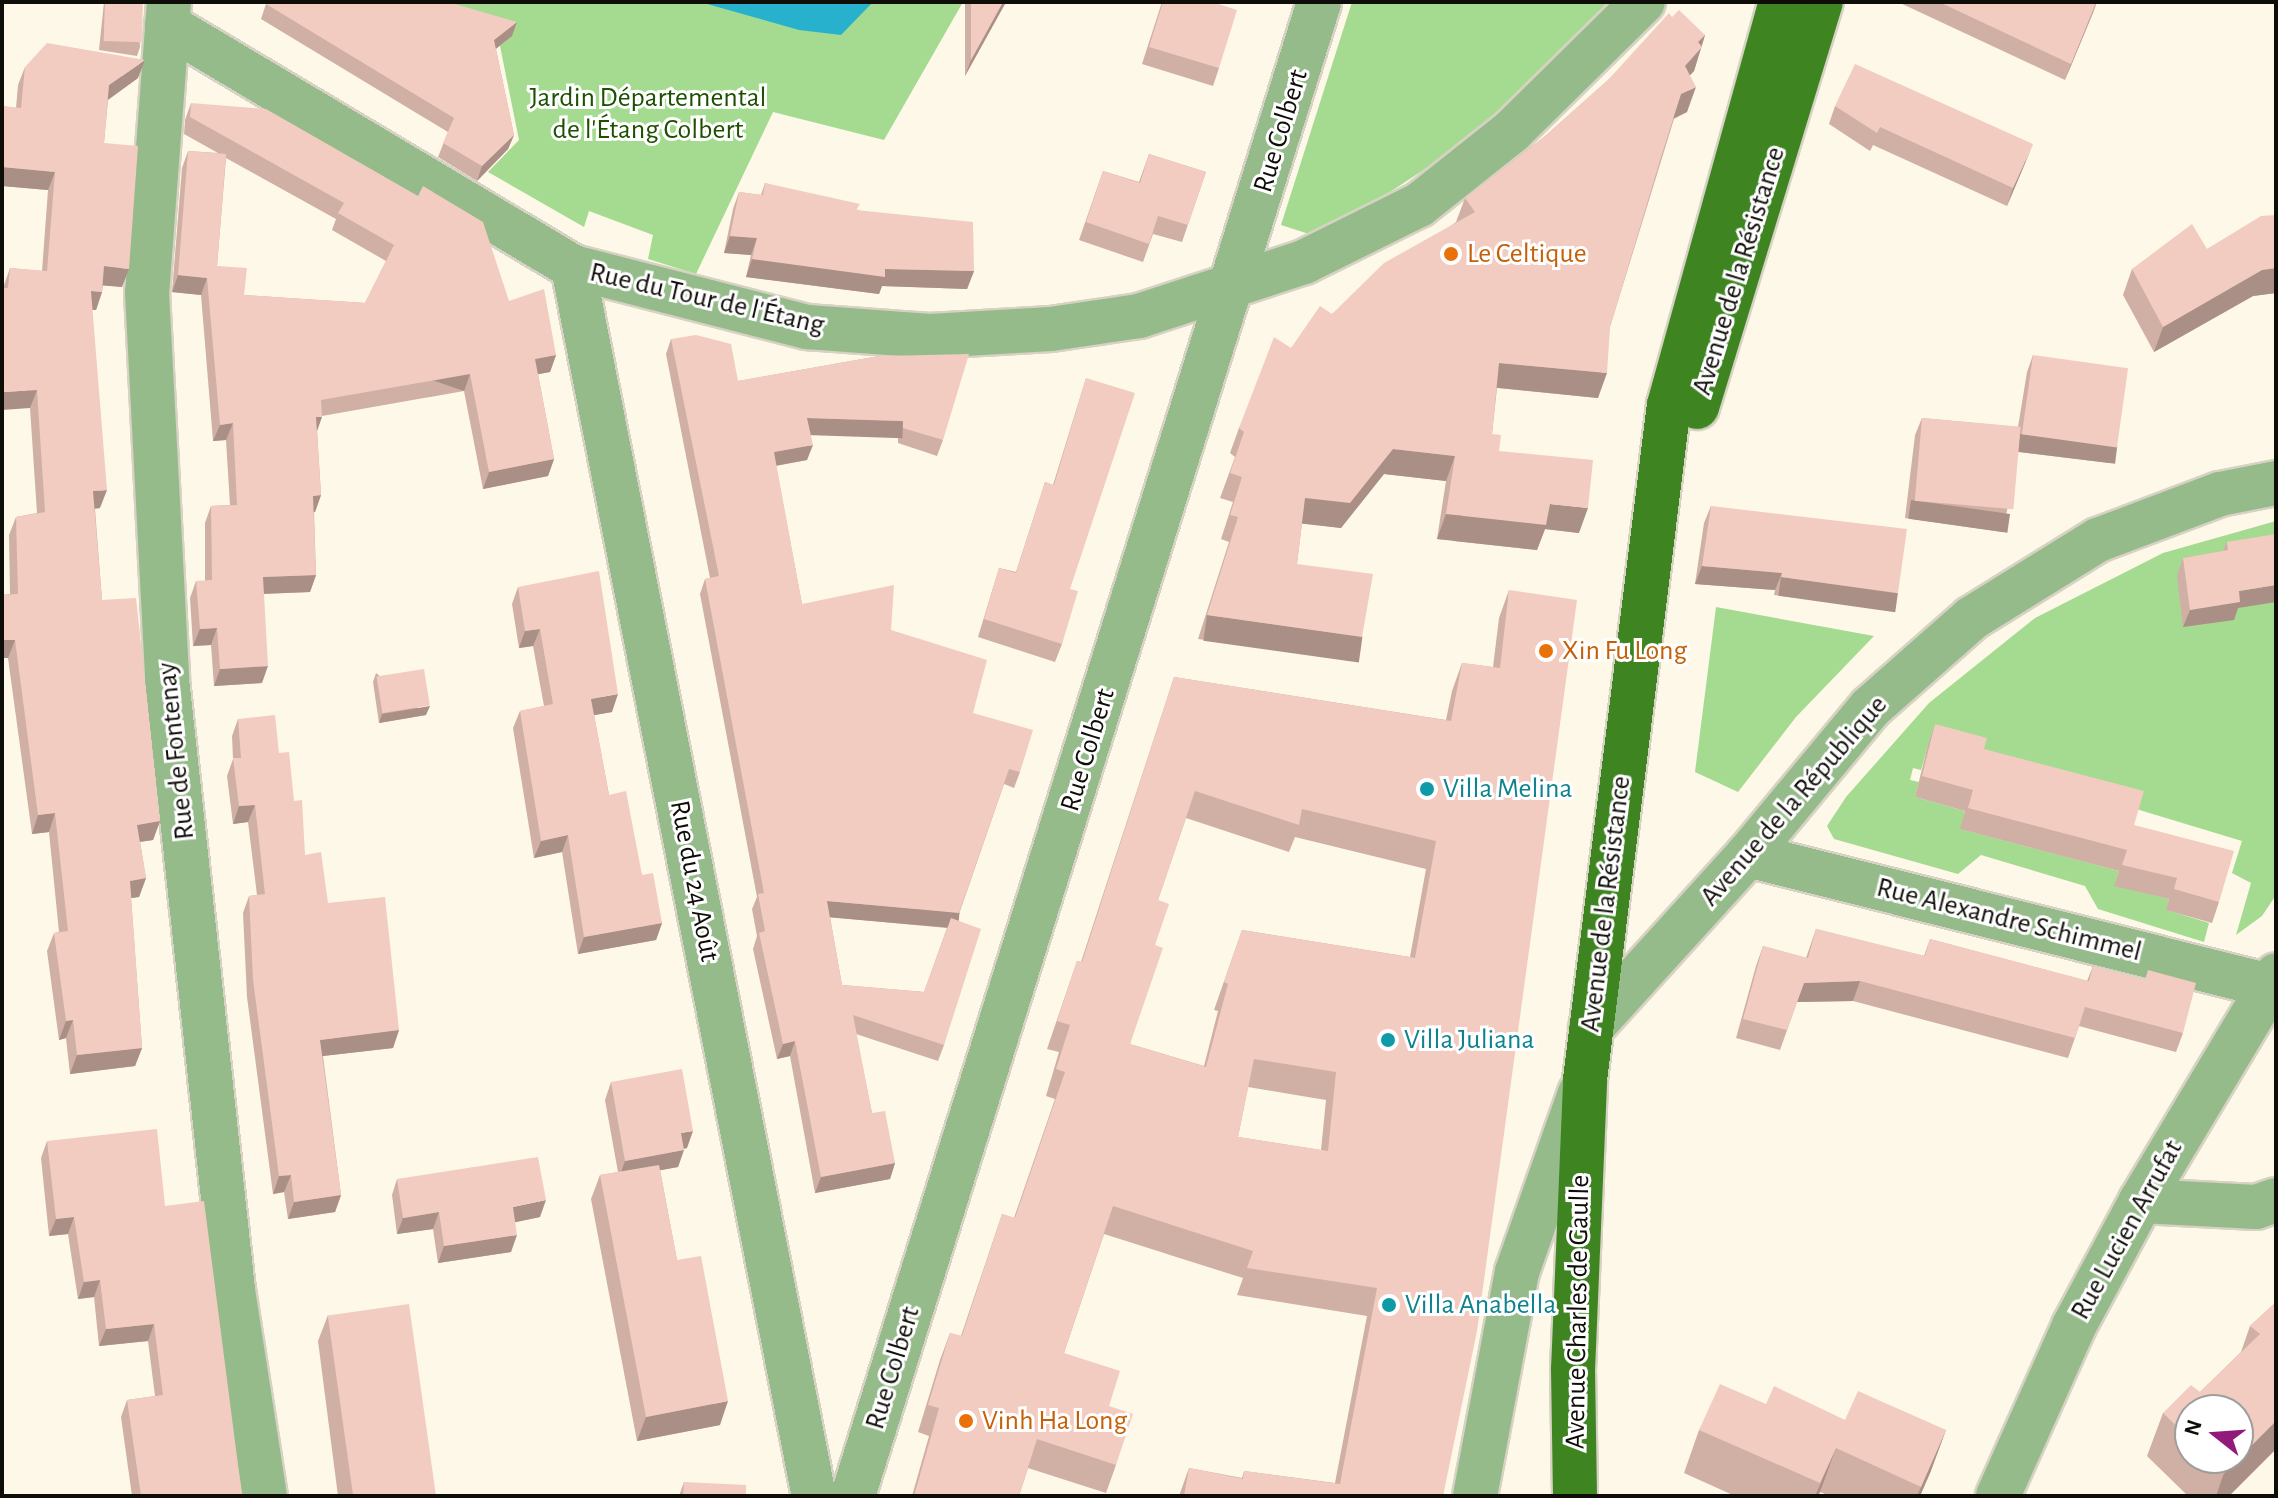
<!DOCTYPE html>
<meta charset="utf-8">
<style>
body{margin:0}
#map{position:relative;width:2278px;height:1498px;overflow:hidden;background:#fdf8e7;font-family:"Alegreya Sans",sans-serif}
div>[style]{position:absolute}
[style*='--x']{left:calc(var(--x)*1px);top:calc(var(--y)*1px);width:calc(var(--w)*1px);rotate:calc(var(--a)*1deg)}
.green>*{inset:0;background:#a4db91}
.water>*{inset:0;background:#27b1cd}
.roads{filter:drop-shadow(2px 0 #d7d2c3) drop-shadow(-2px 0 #d7d2c3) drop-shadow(0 2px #d7d2c3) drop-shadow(0 -2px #d7d2c3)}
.minor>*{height:44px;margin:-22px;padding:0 22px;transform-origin:22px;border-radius:22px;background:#95bb8a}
.major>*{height:44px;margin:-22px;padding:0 22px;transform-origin:22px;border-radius:22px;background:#3e8522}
.wall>*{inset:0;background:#d0afa5}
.shaded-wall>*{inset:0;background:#a98f86;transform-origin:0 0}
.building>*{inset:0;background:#f2ccc0;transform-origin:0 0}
.dots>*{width:22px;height:22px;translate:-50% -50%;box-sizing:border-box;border:4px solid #fff;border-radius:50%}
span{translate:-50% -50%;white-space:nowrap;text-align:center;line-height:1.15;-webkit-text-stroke:6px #fff;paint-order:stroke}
.park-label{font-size:28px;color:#1d5000}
.street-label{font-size:28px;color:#0f0d08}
.food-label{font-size:28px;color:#c56008}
.left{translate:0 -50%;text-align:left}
.culture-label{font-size:28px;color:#0d838f}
.frame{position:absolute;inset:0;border:4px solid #0f0d08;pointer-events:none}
.north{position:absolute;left:2174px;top:1394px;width:80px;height:80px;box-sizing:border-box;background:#fff;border:2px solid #9f9e9c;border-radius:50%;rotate:287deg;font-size:22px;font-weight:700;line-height:32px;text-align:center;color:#0f0d08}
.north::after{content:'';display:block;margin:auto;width:28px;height:36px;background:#911b7b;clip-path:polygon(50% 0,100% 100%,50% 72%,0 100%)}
</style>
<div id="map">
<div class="green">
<div style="clip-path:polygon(391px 2px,963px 2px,884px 140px,773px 112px,696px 274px,648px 259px,653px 235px,589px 211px,584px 227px,488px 172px,519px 140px,500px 46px)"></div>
<div style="clip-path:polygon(1352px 2px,1610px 2px,1558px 63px,1466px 142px,1390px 192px,1309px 234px,1281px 225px)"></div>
<div style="clip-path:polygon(2276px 521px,2276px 895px,2262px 916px,2236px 935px,2251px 883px,2232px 873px,2242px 841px,1928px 746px,1921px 770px,1913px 768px,1910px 780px,1919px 782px,1915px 797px,1965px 811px,1961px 829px,2119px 871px,2115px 885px,2169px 899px,2167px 910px,2209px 923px,2204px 942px,2098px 909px,2085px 886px,1981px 855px,1958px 874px,1834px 839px,1827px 826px,1846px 797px,1929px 703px,2035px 618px,2163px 553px)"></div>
<div style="clip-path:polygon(1716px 607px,1874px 636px,1796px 717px,1738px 792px,1695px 772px)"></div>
</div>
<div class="water">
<div style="clip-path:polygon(700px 2px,873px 2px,841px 35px,799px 30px)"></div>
</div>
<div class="roads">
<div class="minor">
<div style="--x:169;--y:2;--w:292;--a:94.3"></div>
<div style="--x:147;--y:293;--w:387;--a:87"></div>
<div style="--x:167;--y:679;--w:615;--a:83.83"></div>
<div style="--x:233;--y:1290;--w:208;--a:81.2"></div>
<div style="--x:167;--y:25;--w:473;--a:30.8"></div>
<div style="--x:573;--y:267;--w:242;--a:14.4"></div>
<div style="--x:807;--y:327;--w:123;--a:4.2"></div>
<div style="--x:930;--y:336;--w:121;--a:-3.3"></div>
<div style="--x:1051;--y:329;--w:89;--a:-8.4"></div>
<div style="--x:1139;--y:316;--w:174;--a:-18.1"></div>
<div style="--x:1304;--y:262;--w:128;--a:-26.4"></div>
<div style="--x:1419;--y:205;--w:119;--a:-38.5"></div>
<div style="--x:1512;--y:131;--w:184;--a:-44.6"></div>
<div style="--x:573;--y:267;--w:1252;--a:78.91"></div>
<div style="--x:1748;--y:855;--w:537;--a:14.11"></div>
<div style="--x:1591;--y:1028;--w:234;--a:-47.8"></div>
<div style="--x:1748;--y:855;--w:191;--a:-50.3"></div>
<div style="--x:1870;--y:708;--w:136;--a:-41.4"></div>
<div style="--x:1972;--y:618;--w:148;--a:-31.8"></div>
<div style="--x:2098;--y:540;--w:130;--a:-20.7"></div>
<div style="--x:2220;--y:494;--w:57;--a:-11.1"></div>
<div style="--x:2141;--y:1201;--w:115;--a:3"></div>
<div style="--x:2256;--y:1207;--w:21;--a:-19"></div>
<div style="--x:853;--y:1496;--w:1564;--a:-72.67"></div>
<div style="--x:1475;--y:1496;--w:228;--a:-79.4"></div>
<div style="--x:1517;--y:1272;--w:190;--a:-70.6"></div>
<div style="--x:1998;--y:1496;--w:186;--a:-65.9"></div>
<div style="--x:2074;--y:1326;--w:142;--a:-61.8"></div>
<div style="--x:2141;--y:1201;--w:263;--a:-59.1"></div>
</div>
<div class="major">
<div style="--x:1697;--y:407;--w:424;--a:-73"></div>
<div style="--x:1575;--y:1496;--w:126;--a:-90.9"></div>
<div style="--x:1573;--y:1370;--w:290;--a:-87.6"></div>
<div style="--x:1585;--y:1080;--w:680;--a:-82.91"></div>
<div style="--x:1669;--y:405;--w:418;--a:-74.5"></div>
</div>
</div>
<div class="wall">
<div style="clip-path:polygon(104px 2px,138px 2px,140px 47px,137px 56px,99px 50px)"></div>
<div style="clip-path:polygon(965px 2px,1006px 2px,965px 76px)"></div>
<div style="clip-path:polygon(1162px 2px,1212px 2px,1219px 68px,1213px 86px,1142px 64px)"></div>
<div style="clip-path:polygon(1898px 2px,2097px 2px,2065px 80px)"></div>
<div style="clip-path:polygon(266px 4px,512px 36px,496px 49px,514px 135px,508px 149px,477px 181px,438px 157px,448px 132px,261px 19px)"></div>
<div style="clip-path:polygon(1672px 17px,1705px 35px,1694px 71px,1690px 75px,1687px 112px,1674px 119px,1610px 327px,1598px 398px,1497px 388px,1492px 434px,1499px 451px,1579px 533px,1545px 529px,1537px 550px,1437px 539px,1446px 481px,1384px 474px,1341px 528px,1302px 523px,1297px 564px,1362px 637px,1353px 661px,1198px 639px,1229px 542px,1221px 539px,1233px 502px,1220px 498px,1235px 457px,1230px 453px,1239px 428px,1291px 348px,1332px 314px,1456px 222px,1465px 198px,1544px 137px,1608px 80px)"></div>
<div style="clip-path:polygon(25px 67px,138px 78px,108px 100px,104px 143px,122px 287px,103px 285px,102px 292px,96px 310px,92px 310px,100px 508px,95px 509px,102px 600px,160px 821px,153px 840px,140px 842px,146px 878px,139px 897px,131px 898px,142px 1048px,135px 1066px,70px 1074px,66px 1038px,59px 1040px,47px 951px,54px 933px,59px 932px,49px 832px,32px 834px,8px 658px,2px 658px,2px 595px,10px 594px,9px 535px,16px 517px,37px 513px,30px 408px,3px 288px,10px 268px,42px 271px,48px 190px,2px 186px,2px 106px,16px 108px,18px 85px)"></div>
<div style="clip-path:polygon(evenodd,191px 103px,509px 301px,556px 355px,550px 372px,538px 374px,554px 459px,548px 476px,483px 489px,464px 391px,322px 416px,317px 430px,321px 495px,315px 512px,314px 512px,316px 575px,310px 592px,264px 594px,262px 683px,214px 686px,211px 645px,193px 646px,190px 598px,196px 581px,205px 581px,205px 523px,211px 506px,230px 505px,226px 440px,213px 441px,201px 295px,172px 292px,182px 168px,188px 151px,218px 153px,184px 134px,185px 120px,191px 103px,226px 158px,336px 219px,332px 230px,386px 261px,365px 303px,244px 295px,217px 266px,226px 158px)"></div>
<div style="clip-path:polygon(1835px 106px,2026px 161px,2007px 206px,1873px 145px,1870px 151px,1829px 124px)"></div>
<div style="clip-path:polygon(1149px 154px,1206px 172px,1182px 242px,1153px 234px,1143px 262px,1079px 240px,1103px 171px,1139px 182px)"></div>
<div style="clip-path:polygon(765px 183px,858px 210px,974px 271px,967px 289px,882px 286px,879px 294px,746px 277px,751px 255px,724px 253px,733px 209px,739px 192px,761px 195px)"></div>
<div style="clip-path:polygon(2276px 215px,2276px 293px,2253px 296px,2154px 352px,2123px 295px,2132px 269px,2207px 249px)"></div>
<div style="clip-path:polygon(evenodd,671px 339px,738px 381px,879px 356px,943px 440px,937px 456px,898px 443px,898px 437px,811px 434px,807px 460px,776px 466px,802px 604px,891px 630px,973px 713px,1020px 772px,1014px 788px,1004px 784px,957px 920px,944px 1045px,938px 1061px,856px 1034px,872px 1113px,895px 1163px,890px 1179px,815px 1193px,790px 1056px,777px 1059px,753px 949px,757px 936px,752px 909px,757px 897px,700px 594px,705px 579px,710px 578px,666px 354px,671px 339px,830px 917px,947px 928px,924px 992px,842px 985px,830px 917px)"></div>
<div style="clip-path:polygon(2033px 355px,2110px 463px,2018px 452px,2003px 532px,1905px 518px,1915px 435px,1922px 418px,2018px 427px,2027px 372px)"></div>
<div style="clip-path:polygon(1086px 378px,1070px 589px,1062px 644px,1055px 662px,978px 637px,999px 568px,1016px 572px,1045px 482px,1053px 485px)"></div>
<div style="clip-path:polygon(1711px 506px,1898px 593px,1892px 610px,1774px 595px,1775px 590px,1695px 584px,1704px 523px)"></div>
<div style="clip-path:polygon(2227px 542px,2238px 608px,2234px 620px,2183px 627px,2177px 576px,2183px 558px,2223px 551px)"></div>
<div style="clip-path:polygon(518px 587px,612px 712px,594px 715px,609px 795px,662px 923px,656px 940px,578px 954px,562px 852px,534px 858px,513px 728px,520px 711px,544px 706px,533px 646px,519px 648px,512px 604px)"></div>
<div style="clip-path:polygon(evenodd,1509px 590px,1443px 1496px,1179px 1496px,1189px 1468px,1242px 1478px,1244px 1471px,1335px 1483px,1367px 1316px,1237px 1295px,1243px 1278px,1104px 1234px,1064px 1353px,1109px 1406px,1116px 1465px,1106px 1493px,1028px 1468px,1019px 1496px,912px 1496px,929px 1436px,918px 1432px,940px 1360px,950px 1333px,961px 1336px,1002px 1214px,1014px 1218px,1055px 1099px,1046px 1096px,1059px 1052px,1047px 1049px,1077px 961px,1081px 962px,1174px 677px,1446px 720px,1452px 691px,1462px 663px,1493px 667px,1499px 618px,1509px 590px,1186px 818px,1289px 852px,1295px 837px,1426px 869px,1410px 957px,1242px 930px,1214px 1010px,1218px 1011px,1204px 1066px,1130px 1044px,1155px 945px,1158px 900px,1186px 818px,1509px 590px,1248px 1087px,1326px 1100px,1321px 1150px,1238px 1137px,1248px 1087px)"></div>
<div style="clip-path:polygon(376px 673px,426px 715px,379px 723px,373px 682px)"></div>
<div style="clip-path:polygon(238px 719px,279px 753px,294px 801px,305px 855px,328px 903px,399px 1030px,393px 1048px,323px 1056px,341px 1195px,335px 1212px,288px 1219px,284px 1192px,273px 1194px,247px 997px,243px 913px,249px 896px,257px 895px,248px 822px,233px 824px,227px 776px,233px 759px,232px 736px)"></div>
<div style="clip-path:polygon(1935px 724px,2134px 825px,2219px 902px,2212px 923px,2166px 910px,2169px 899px,2114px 886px,2119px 871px,1960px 829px,1965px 811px,1915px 797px,1928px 745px)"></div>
<div style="clip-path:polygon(1816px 929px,1924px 956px,1930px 939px,2087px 981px,2093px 966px,2183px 1033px,2176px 1052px,2079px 1026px,2068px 1058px,1853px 1001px,1797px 1002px,1780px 1050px,1736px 1038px,1756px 966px,1763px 946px,1806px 958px)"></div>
<div style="clip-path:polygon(611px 1082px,687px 1148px,684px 1149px,678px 1167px,660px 1170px,677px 1260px,720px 1425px,637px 1441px,591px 1199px,600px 1175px,618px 1172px,605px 1100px)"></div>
<div style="clip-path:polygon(47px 1141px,165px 1206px,242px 1496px,132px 1496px,121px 1417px,127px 1400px,155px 1396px,148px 1341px,99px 1346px,94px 1297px,78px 1299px,68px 1234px,49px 1236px,41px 1158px)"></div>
<div style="clip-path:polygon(397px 1179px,540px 1217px,515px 1222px,511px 1252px,438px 1263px,433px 1229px,397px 1234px,392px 1195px)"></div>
<div style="clip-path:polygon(evenodd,2276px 1302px,2276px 1449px,2229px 1496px,2188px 1496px,2147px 1456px,2163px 1413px,2200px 1392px,2241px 1352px,2250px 1326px,2276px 1302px,2190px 1410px,2238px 1458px,2190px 1458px,2190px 1410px)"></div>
<div style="clip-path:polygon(328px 1315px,435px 1496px,338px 1496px,318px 1341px)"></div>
<div style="clip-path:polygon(1766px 1404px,1845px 1420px,1946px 1430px,1930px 1473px,1920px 1496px,1830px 1496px,1820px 1492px,1818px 1496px,1735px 1496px,1684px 1473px,1699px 1430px)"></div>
<div style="clip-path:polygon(684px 1482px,746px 1496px,679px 1496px)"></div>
</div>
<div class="shaded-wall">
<div style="clip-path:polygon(1003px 2px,1006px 2px,965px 76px,971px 60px)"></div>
<div style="clip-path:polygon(2097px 2px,2093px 13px,2065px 80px,2071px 64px)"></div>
<div style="clip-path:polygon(517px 22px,512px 36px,489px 54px,494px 40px)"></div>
<div style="clip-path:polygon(1705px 35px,1694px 71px,1676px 90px,1685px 66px,1698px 42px)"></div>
<div style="clip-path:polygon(145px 60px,138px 78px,102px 104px,109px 85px)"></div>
<div style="clip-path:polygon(1696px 87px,1687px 112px,1672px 119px,1681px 94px)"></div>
<div style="clip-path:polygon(514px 135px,508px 149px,477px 181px,482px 166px)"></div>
<div style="clip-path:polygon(2033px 144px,2026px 161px,2007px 206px,2013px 188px)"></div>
<div style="clip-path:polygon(2px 167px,55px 172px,48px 190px,2px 186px)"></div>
<div style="clip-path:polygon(730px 236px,757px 238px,751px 255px,724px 253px)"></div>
<div style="clip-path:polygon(752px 259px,885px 269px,974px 271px,967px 289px,882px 286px,879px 294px,746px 277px)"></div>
<div style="clip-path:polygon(104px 266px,129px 269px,122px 287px,97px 285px)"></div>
<div style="clip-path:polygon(2276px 268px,2276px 293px,2253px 296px,2154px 352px,2163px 327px,2262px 270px)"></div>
<div style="clip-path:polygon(178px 275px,207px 278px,201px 295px,172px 292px)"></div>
<div style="clip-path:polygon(91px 291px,102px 292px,96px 310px,84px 309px)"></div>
<div style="clip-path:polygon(556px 355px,550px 372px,529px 376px,535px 359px)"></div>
<div style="clip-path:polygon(1499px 363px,1607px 373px,1598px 398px,1490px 387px)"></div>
<div style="left:470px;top:374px;width:18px;height:151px;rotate:109deg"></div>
<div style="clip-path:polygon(37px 390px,30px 408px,2px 410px,2px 392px)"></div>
<div style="clip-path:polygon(316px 417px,322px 417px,316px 434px)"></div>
<div style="left:807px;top:418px;width:96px;height:17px;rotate:2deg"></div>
<div style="clip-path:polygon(233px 423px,226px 440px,213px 441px,220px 425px)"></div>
<div style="left:2020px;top:434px;width:98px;height:18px;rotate:7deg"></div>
<div style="clip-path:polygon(813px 445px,807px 460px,768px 467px,774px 452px)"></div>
<div style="clip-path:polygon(1393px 449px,1455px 456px,1446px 481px,1384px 474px,1341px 528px,1296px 523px,1305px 498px)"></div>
<div style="clip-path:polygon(554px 459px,548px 476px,483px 489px,489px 472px)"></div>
<div style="clip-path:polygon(107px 490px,100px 508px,87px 509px,93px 491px)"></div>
<div style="clip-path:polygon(321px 495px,315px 512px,307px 513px,313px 496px)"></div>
<div style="left:1911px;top:500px;width:100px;height:19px;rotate:8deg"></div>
<div style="clip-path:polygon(1550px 504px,1588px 508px,1579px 533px,1545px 529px,1537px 550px,1437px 539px,1446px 514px)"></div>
<div style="clip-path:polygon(1702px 566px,1782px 573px,1775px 590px,1695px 584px)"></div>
<div style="clip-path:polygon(316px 575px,310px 592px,257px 594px,263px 577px)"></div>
<div style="left:1781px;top:577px;width:118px;height:19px;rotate:8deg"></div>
<div style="clip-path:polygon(2276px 585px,2276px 602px,2238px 608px,2234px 620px,2183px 627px,2190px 610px,2239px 591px)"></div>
<div style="left:1207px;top:615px;width:157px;height:26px;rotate:8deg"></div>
<div style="clip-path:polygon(217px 628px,211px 645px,193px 646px,200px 629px)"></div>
<div style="clip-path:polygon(540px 629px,533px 646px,519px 648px,525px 631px)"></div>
<div style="clip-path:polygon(2px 640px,15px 640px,8px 658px,2px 658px)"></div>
<div style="clip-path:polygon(268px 666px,262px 683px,214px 686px,220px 669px)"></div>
<div style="clip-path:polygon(618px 694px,612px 712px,584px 717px,591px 699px)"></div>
<div style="clip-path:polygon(430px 706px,426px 715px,379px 723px,382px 714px)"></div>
<div style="clip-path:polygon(255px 805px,248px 822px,233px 824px,239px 806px)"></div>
<div style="clip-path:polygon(55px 813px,49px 832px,32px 834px,38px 815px)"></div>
<div style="clip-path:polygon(160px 821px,153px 840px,131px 843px,137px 825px)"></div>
<div style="clip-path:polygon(568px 835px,562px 852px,534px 858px,541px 841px)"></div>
<div style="clip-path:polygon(146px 878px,139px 897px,124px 899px,130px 881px)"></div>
<div style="left:827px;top:901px;width:133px;height:16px;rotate:5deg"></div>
<div style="clip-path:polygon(662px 923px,656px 940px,578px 954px,584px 937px)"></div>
<div style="clip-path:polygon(1860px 981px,1853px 1001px,1797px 1002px,1804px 983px)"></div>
<div style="clip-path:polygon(73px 1020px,66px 1038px,59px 1040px,66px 1021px)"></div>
<div style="clip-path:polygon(399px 1030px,393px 1048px,314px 1057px,320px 1040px)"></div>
<div style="clip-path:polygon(795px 1041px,790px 1056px,777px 1059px,783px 1044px)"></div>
<div style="clip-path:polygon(142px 1048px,135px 1066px,70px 1074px,77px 1055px)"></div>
<div style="clip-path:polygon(693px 1131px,687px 1148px,674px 1150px,681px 1133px)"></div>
<div style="clip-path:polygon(684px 1150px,678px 1167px,619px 1178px,625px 1161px)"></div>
<div style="clip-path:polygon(895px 1163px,890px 1179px,815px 1193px,821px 1177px)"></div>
<div style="clip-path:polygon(291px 1175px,284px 1192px,273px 1194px,279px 1176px)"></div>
<div style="clip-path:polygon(341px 1195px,335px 1212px,288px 1219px,294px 1202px)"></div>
<div style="clip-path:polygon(546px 1200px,540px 1217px,507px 1224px,513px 1207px)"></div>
<div style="clip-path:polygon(439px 1212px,433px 1229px,397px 1234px,403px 1218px)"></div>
<div style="clip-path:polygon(74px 1217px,68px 1234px,49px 1236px,56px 1219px)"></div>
<div style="clip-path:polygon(517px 1235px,511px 1252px,438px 1263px,444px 1246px)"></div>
<div style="clip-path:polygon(100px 1280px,94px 1297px,78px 1299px,84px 1282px)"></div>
<div style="clip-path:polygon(154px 1324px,148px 1341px,99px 1346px,106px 1329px)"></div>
<div style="clip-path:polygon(728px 1401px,720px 1425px,637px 1441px,646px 1417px)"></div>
<div style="clip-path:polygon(2276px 1421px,2276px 1449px,2229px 1496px,2216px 1496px,2224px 1473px)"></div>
<div style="clip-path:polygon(1946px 1430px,1930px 1473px,1920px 1496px,1917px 1496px)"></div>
<div style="clip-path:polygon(1836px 1448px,1820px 1492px,1818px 1496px,1815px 1496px)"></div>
</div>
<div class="building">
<div style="left:105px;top:2px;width:38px;height:39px;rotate:2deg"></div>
<div style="clip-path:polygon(268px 2px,448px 2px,517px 22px,494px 40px,514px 135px,482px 166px,443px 143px,454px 118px,266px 4px)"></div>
<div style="clip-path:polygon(971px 2px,1003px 2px,971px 60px)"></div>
<div style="clip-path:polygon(1163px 2px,1212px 2px,1237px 10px,1219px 68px,1149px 47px)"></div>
<div style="clip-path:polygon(1939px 2px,2096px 2px,2071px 64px)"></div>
<div style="clip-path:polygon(1679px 10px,1705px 35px,1698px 42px,1702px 47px,1685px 66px,1696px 87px,1681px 94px,1661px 157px,1610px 327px,1607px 373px,1499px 363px,1492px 434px,1501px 435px,1499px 451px,1593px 460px,1588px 508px,1550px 504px,1546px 525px,1446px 514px,1455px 456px,1393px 449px,1350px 503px,1305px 498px,1297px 564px,1373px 574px,1362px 637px,1207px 615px,1238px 517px,1230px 515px,1242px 477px,1230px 473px,1244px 432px,1239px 428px,1274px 337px,1291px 348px,1320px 306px,1332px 314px,1384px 263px,1475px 212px,1465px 198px,1544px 137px,1608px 80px,1669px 13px,1672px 17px)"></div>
<div style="clip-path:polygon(47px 43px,145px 60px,109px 85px,104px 143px,138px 146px,129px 269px,104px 266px,102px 292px,91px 291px,107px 490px,93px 491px,102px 600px,136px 598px,160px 821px,137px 825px,146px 878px,130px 881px,142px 1048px,77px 1055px,73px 1020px,66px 1021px,54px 933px,68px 931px,55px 813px,38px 815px,15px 640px,2px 640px,2px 595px,18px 594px,16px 517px,45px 512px,37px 390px,2px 392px,2px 288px,8px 288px,10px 268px,47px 271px,55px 172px,2px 167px,2px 106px,21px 108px,25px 67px)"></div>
<div style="clip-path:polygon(1855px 64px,2033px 144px,2013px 188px,1880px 127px,1877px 133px,1835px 106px)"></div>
<div style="clip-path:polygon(191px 103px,266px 109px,418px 196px,423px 186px,483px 222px,509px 301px,544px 289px,556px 355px,535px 359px,554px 459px,489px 472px,470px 374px,321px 400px,322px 417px,316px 417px,321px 495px,313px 496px,316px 575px,263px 577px,268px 666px,220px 669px,217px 628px,200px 629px,196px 581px,212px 580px,211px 506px,237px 505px,233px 423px,220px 425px,207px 278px,178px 275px,188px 151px,226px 154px,217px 266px,247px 268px,244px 295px,365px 303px,394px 245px,338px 213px,344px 203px,190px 117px)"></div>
<div style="clip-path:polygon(1149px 154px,1206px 172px,1188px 225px,1158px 216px,1149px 244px,1086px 222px,1103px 171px,1140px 183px)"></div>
<div style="clip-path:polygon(765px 183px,860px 204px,856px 210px,973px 222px,974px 271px,885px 269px,885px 277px,752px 259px,757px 238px,730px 236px,739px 192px,763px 195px)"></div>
<div style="clip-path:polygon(2276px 215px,2276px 268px,2262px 270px,2163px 327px,2132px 269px,2192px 224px,2207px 249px,2261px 216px)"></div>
<div style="clip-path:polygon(696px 335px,731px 344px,738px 381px,879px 356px,969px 354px,943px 440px,903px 428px,903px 421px,807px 418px,813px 445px,774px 452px,802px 604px,894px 585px,891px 630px,987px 660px,973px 713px,1033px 730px,1020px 772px,1009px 769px,959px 913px,827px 901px,842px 985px,924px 992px,951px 918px,981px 929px,944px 1045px,853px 1015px,872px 1113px,885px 1111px,895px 1163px,821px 1177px,795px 1041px,783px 1044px,759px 933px,765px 931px,758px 894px,764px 893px,705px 579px,719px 576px,671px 339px)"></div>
<div style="left:2033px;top:355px;width:96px;height:80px;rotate:8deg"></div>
<div style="clip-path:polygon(1086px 378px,1135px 393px,1070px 589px,1078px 591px,1062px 644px,984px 619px,999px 568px,1016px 573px,1045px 482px,1054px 485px)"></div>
<div style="left:1922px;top:418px;width:99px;height:83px;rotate:5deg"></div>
<div style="clip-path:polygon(1711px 506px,1907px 529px,1898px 593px,1781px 577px,1782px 573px,1702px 566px)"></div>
<div style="clip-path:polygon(2276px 534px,2276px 585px,2239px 591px,2240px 602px,2190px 610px,2183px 558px,2228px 550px,2227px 542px)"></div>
<div style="clip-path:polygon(599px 571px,618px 694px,591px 699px,609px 795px,626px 791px,642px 875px,653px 873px,662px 923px,584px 937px,568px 835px,541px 841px,520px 711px,553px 704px,540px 629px,525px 631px,518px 587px)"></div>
<div style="clip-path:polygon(evenodd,1509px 590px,1577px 600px,1477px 1331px,1443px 1496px,1184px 1496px,1189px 1468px,1243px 1479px,1244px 1471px,1340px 1484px,1377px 1288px,1247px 1268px,1253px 1251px,1113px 1206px,1064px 1353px,1120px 1371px,1109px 1406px,1133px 1414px,1116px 1465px,1037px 1439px,1019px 1496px,914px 1496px,939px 1408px,928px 1405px,950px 1333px,962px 1336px,1002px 1214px,1015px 1218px,1065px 1072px,1056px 1069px,1070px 1025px,1057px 1021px,1077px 961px,1082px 962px,1174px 677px,1451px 721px,1462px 663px,1500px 668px,1509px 590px,1195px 791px,1299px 825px,1302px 809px,1436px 841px,1415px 958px,1242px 930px,1224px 982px,1228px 984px,1206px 1067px,1130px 1044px,1163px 948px,1155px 945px,1169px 904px,1158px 900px,1195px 791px,1509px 590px,1254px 1059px,1336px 1072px,1328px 1151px,1238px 1137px,1254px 1059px)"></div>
<div style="left:424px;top:669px;width:37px;height:48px;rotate:81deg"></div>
<div style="clip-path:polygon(275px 715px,279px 753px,289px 752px,294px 801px,302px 800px,305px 855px,321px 852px,328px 903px,385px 897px,399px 1030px,320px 1040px,341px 1195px,294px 1202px,291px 1175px,279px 1176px,253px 980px,249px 896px,265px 894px,255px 805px,239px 806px,233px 758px,241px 758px,238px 719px)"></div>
<div style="clip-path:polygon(1935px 724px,1987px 738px,1984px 749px,2144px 791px,2134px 825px,2234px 851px,2219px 902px,2174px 889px,2177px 878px,2122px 865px,2127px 850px,1968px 808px,1973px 790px,1922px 776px)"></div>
<div style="clip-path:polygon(1816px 929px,1925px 956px,1930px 939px,2089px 981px,2093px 966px,2145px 980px,2148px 970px,2196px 983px,2183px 1033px,2085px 1007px,2075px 1038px,1860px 981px,1804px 983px,1787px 1030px,1743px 1019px,1763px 946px,1808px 958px)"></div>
<div style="clip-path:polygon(682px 1069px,693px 1131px,681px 1133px,684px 1150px,625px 1161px,611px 1082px)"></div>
<div style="clip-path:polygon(157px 1129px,165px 1206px,204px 1201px,242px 1496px,141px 1496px,127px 1400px,163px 1395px,154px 1324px,106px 1329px,100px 1280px,84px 1282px,74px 1217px,56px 1219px,47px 1141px)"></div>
<div style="clip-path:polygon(538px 1157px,546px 1200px,513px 1207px,517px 1235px,444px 1246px,439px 1212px,403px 1218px,397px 1179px)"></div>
<div style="clip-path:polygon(659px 1165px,677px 1260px,701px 1256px,728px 1401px,646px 1417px,600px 1175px)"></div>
<div style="clip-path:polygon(2276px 1302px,2276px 1421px,2224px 1473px,2209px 1458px,2238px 1458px,2238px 1410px,2190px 1410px,2190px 1439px,2163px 1413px,2191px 1385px,2200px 1392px,2260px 1334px,2250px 1326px)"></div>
<div style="left:409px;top:1304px;width:194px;height:82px;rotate:82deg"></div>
<div style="clip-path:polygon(1720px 1384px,1766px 1404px,1774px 1386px,1845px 1420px,1858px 1391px,1946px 1430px,1921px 1487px,1836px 1448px,1820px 1483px,1699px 1430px)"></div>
<div style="clip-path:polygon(684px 1482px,746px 1485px,746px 1496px,683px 1496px)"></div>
</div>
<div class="dots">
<div style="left:1451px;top:254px;background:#e8710a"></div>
<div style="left:1546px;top:651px;background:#e8710a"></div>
<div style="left:1427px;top:789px;background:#0f9aa8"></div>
<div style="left:1388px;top:1040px;background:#0f9aa8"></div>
<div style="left:1389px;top:1305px;background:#0f9aa8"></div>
<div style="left:966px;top:1421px;background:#e8710a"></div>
</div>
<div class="park-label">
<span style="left:648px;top:114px">Jardin Départemental<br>de l'Étang Colbert</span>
</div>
<div class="street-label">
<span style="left:1281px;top:131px;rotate:-73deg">Rue Colbert</span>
<span style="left:1739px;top:271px;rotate:-73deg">Avenue de la Résistance</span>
<span style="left:707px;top:299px;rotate:13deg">Rue du Tour de l'Étang</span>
<span style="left:1088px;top:750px;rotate:-73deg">Rue Colbert</span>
<span style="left:176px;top:751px;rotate:-96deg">Rue de Fontenay</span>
<span style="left:1794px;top:801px;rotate:-49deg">Avenue de la République</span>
<span style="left:694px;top:881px;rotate:79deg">Rue du 24 Août</span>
<span style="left:1606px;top:904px;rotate:-83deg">Avenue de la Résistance</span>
<span style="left:2009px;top:920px;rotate:14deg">Rue Alexandre Schimmel</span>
<span style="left:2127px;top:1230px;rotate:-61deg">Rue Lucien Arrufat</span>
<span style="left:1578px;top:1312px;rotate:-89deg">Avenue Charles de Gaulle</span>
<span style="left:893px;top:1368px;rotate:-73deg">Rue Colbert</span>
</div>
<div class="food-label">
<span class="left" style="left:1467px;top:254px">Le Celtique</span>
<span class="left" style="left:1562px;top:651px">Xin Fu Long</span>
<span class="left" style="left:982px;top:1421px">Vinh Ha Long</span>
</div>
<div class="culture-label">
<span class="left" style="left:1443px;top:789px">Villa Melina</span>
<span class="left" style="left:1404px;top:1040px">Villa Juliana</span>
<span class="left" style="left:1405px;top:1305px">Villa Anabella</span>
</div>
<div class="frame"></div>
<div class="north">N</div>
</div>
